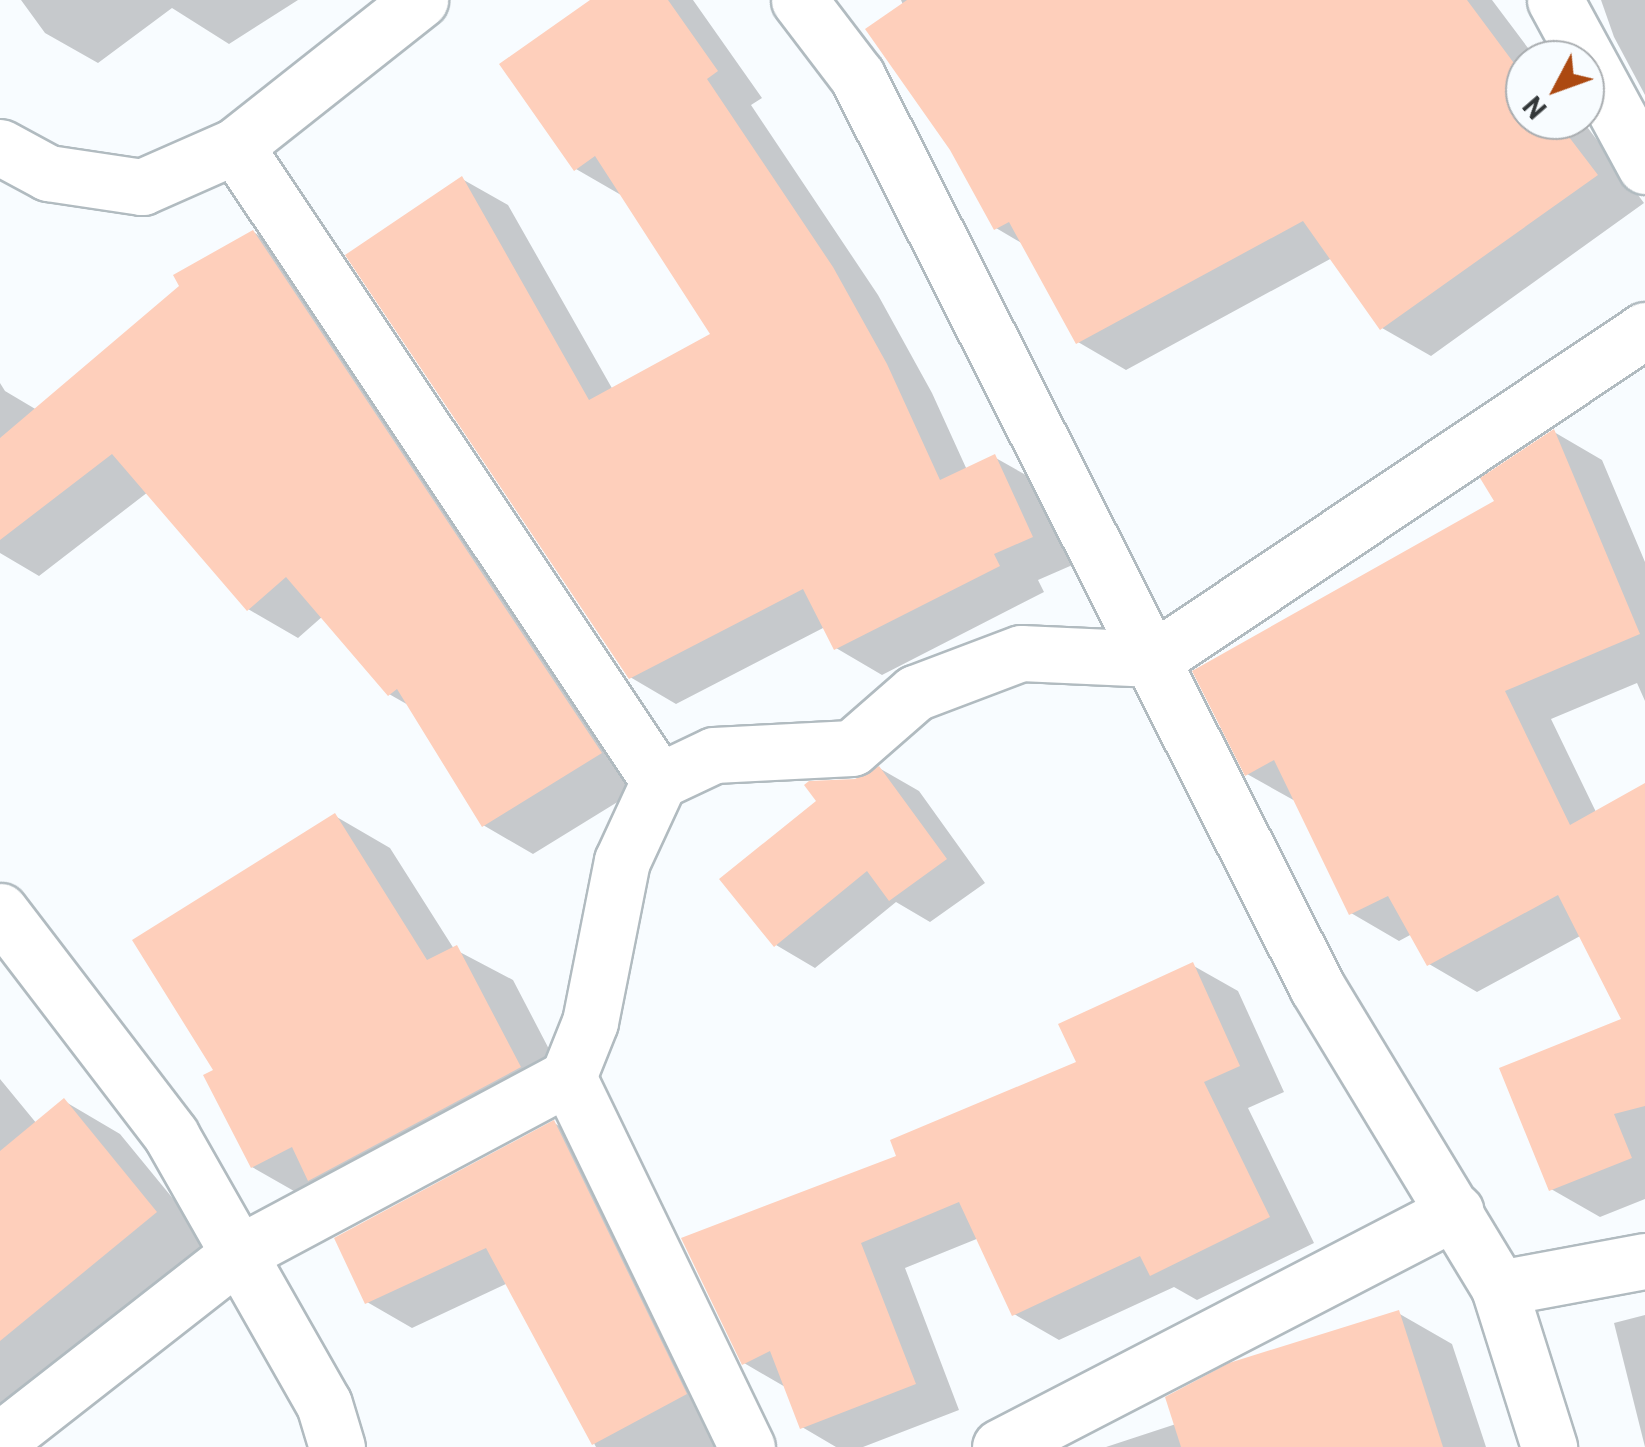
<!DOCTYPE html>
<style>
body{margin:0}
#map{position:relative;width:1645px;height:1447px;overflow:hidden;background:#f8fcff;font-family:Barlow,sans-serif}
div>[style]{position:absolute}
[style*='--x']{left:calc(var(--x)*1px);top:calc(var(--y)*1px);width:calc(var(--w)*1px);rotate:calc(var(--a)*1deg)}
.shadow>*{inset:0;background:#0003}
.building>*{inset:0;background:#fecfbb}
.roads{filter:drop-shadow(2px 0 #b1bbc0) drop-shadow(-2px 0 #b1bbc0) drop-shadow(0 2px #b1bbc0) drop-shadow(0 -2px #b1bbc0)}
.minor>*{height:55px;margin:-27.5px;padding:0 27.5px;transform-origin:27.5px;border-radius:27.5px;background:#fff}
span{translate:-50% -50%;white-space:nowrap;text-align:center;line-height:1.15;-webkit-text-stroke:10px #f8fcff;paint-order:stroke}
.north{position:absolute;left:1505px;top:40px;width:100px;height:100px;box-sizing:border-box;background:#f8fcff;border:2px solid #a9adb0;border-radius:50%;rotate:229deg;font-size:28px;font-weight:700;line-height:40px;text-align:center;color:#333739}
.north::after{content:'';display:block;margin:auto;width:35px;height:45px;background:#ac4911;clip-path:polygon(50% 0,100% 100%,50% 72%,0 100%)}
</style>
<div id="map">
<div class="shadow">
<div style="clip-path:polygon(21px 0,298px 0,229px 44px,172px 8px,98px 63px,45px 33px)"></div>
<div style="clip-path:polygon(594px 0,693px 0,762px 98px,751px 105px,878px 295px,932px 393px,967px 470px,994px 457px,1040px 483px,1077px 563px,1038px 580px,1044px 592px,882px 675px,836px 648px,825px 627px,676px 704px,630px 677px,462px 179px,508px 205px,613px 390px,714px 335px,621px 195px,576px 169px)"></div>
<div style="clip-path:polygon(901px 0,1492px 0,1537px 60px,1525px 60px,1525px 120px,1582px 120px,1644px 203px,1431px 356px,1382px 328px,1332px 258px,1126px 370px,1078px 342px,1025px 245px,996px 228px)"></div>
<div style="clip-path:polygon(1601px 0,1645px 0,1645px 95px,1614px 37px)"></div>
<div style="clip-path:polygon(253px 232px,303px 261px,650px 782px,533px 854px,483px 825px,410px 706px,389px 694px,323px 616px,298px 638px,248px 609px,148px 492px,39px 576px,0 553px,0 383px,5px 391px,37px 410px)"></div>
<div style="clip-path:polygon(1554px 432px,1602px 460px,1645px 562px,1645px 701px,1637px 683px,1551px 719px,1596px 812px,1645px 840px,1645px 1199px,1600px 1217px,1551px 1189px,1625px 1020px,1582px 935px,1477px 992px,1429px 964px,1412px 934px,1399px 941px,1351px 913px,1297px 802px,1247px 774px,1497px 502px)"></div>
<div style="clip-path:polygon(879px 768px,919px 791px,985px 883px,930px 922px,896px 902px,815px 968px,776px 945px,856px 781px)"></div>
<div style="clip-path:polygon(335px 816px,390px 848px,454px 949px,513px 980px,575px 1099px,308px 1199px,252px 1167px,216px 1071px)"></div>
<div style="clip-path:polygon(1192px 965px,1238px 991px,1284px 1092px,1248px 1108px,1314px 1243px,1197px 1300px,1174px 1287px,1059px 1340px,1014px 1314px,979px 1238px,905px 1268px,959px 1410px,863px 1447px,836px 1447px,802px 1427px,787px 1388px,744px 1363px,900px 1157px,1079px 1064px)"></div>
<div style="clip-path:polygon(0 1079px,37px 1124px,64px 1101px,120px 1134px,211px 1245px,0 1412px)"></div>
<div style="clip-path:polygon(554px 1123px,598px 1148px,717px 1447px,596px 1447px,508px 1283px,412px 1328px,367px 1302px)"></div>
<div style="clip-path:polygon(1398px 1313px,1452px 1344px,1486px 1447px,1106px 1447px,1176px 1424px)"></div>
<div style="clip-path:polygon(1645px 1315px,1645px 1447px,1614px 1323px)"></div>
</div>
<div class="building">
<div style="clip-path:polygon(590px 0,668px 0,718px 71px,707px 79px,833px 267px,887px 364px,940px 480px,995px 454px,1033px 537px,994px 554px,1000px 566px,834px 650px,803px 589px,629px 679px,345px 255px,462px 176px,589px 400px,710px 334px,595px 156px,574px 171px,499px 64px)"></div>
<div style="clip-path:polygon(907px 0,1467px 0,1525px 78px,1525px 120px,1556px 120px,1598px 175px,1380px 330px,1303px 221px,1076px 344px,1009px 222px,994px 230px,950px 150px,865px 29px)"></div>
<div style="clip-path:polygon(253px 230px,602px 753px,482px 827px,397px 689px,388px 696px,286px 577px,247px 611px,112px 454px,0 540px,0 438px,179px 286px,173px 275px)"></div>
<div style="clip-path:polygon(1554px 429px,1640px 634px,1505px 691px,1570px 825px,1645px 783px,1645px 1106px,1614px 1114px,1632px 1158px,1549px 1191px,1499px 1068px,1621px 1019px,1558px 895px,1427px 966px,1388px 896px,1349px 915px,1274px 760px,1245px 776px,1192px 671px,1494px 501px,1480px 478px)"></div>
<div style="clip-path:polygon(879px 766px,947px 859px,889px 901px,867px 871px,774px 947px,719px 879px,816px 801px,804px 785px,809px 781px,855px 779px)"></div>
<div style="clip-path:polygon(335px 813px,427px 960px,457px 945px,521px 1067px,308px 1181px,292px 1147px,251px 1168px,203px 1075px,213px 1070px,132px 940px)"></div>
<div style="clip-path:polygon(1193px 962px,1240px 1066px,1204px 1082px,1270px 1217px,1150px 1276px,1140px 1256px,1012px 1316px,959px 1202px,861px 1243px,916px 1384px,800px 1429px,770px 1351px,742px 1365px,681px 1238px,896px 1156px,890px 1140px,1076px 1062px,1058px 1024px)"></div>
<div style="clip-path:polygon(64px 1098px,157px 1212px,0 1341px,0 1151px)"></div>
<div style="clip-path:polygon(554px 1120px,687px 1394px,592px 1445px,486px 1248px,365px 1304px,334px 1238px)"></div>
<div style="clip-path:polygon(1399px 1310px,1443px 1447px,1181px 1447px,1165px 1397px,1229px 1363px)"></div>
</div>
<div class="roads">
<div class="minor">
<div style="--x:799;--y:0;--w:96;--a:52.7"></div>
<div style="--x:857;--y:76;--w:1021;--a:63.21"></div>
<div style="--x:1317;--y:987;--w:352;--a:58.8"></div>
<div style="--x:1499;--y:1288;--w:167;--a:72.5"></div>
<div style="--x:1555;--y:0;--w:189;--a:61.5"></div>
<div style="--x:235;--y:146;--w:764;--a:56.27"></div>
<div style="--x:0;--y:147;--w:55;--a:28.4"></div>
<div style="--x:48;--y:173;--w:95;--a:8.5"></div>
<div style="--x:142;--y:187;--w:102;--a:-23.8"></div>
<div style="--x:235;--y:146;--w:236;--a:-38.3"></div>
<div style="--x:0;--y:911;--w:282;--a:52.6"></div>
<div style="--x:171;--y:1135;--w:309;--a:60.4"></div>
<div style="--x:324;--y:1404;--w:45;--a:73.2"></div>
<div style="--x:568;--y:1077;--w:411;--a:64.2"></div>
<div style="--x:1499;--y:1288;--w:148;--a:-10.5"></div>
<div style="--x:0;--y:1440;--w:303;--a:-38"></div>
<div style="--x:239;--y:1253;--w:373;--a:-28.1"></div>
<div style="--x:568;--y:1077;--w:59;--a:-68.2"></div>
<div style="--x:590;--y:1022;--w:164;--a:-78.8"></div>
<div style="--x:622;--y:861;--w:88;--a:-65.2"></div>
<div style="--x:659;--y:781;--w:61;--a:-25.3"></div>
<div style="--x:714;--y:755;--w:138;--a:-2.9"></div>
<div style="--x:852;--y:748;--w:84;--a:-41.1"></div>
<div style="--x:915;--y:693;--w:113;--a:-20.7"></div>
<div style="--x:1021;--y:653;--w:133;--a:2.6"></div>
<div style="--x:1154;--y:659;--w:591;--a:-33.82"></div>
<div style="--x:1000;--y:1447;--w:513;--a:-27.36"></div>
</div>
</div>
<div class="north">N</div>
</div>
